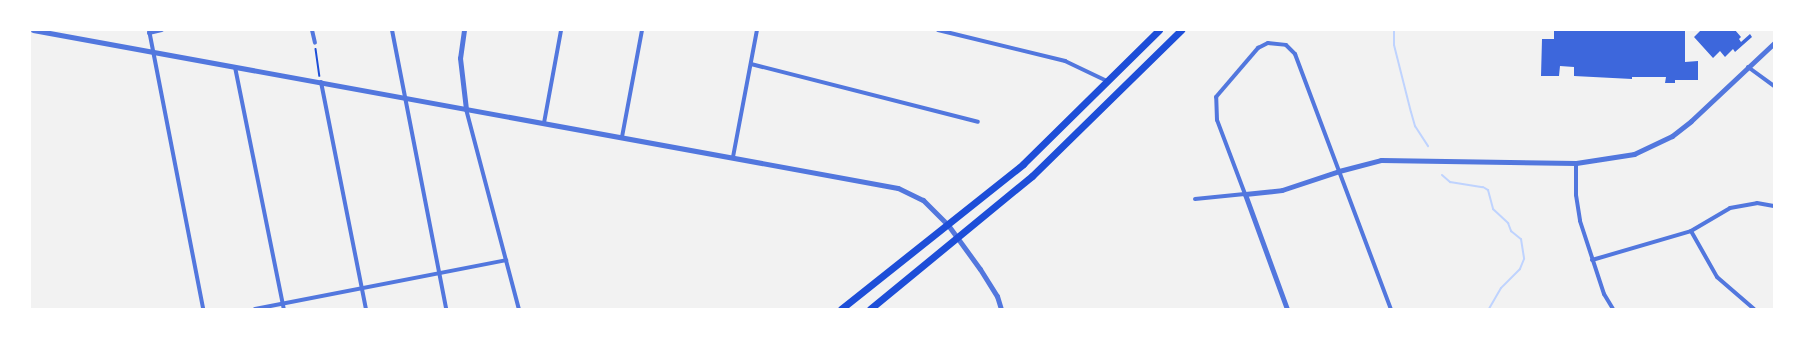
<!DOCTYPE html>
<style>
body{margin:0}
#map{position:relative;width:1804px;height:339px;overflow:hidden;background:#f2f2f2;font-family:Signika,sans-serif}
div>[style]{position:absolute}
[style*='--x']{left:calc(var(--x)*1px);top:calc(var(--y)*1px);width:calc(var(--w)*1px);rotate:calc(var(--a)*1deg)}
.stream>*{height:2px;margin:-1px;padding:0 1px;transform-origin:1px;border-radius:1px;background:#bfd3fe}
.building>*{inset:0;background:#3d67dc}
.path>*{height:1.5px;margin:-0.75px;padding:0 0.75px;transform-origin:0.75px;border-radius:0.75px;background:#1d4ed8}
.minor>*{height:4px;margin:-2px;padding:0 2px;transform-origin:2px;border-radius:2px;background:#5277de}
.tertiary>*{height:5px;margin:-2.5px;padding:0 2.5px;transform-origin:2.5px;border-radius:2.5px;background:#5277de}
.primary>*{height:7px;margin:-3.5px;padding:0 3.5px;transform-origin:3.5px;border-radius:3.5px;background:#1d4ed8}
span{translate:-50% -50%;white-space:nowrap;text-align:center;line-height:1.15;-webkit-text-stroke:4px #fff;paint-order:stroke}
.frame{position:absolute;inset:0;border:31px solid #fff;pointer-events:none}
</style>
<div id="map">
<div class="stream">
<div style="--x:1394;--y:30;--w:15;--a:90"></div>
<div style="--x:1394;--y:45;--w:69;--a:75.8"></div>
<div style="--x:1411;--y:112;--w:15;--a:74"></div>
<div style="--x:1415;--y:126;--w:24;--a:57"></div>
<div style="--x:1442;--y:175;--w:11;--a:41"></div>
<div style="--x:1450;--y:182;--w:33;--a:9"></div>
<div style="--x:1483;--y:187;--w:6;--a:31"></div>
<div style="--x:1488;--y:190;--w:20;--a:75"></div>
<div style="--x:1493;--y:209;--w:21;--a:43"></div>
<div style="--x:1508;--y:223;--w:9;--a:69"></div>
<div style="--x:1511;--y:231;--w:13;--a:39"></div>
<div style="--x:1521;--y:239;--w:20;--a:81"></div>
<div style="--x:1524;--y:259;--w:11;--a:112"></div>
<div style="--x:1520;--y:269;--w:27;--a:135"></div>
<div style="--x:1501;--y:288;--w:24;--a:120"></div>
</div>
<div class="building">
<div style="clip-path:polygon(1554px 30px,1685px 30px,1685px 62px,1698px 61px,1698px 80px,1675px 80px,1675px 83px,1665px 83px,1666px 77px,1632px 77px,1632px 79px,1574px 76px,1574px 67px,1560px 66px,1559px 76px,1541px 76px,1542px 39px,1554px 39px)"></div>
<div style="clip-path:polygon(1701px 30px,1735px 30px,1741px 37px,1739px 39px,1741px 42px,1750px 34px,1752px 37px,1735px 52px,1733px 49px,1725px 57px,1720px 51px,1713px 58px,1694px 37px)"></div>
</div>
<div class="path">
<div style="--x:316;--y:49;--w:27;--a:82"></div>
</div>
<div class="minor">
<div style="--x:149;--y:30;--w:284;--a:79"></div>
<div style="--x:312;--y:30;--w:13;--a:77"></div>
<div style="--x:392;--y:30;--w:284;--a:79"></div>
<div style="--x:938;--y:30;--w:131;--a:13.7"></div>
<div style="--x:1065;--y:61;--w:47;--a:25.5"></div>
<div style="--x:149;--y:33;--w:13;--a:-13"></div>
<div style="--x:751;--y:64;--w:234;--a:14.3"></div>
<div style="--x:235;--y:67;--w:247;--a:78.6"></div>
<div style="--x:1748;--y:67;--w:32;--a:36"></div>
<div style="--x:321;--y:82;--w:231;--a:78.8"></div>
<div style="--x:466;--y:109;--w:207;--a:75.2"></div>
<div style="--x:544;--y:123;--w:95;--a:-79.6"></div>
<div style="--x:622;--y:137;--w:109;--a:-79.4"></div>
<div style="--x:733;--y:157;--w:129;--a:-79.3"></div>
<div style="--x:1576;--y:163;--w:32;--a:90"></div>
<div style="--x:1576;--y:195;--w:26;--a:81"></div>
<div style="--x:1580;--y:221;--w:77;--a:71.8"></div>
<div style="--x:1604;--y:294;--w:17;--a:59"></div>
<div style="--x:1195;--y:199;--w:50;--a:-5.7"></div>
<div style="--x:1245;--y:194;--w:79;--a:-110.7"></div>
<div style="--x:1217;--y:120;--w:23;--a:-92"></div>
<div style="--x:1216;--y:97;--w:65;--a:-49.4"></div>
<div style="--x:1258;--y:48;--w:11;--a:-27"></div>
<div style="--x:1268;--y:43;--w:18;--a:6"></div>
<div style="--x:1286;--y:45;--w:13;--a:45"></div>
<div style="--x:1295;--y:54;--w:272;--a:69.4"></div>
<div style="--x:1691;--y:231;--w:53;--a:60.5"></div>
<div style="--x:1717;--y:277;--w:49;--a:40.9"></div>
<div style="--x:1592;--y:260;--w:103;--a:-16.3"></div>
<div style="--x:1691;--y:231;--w:45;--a:-30.5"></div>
<div style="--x:1730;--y:208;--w:27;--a:-10"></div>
<div style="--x:1757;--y:203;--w:17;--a:10"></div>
<div style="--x:255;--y:309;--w:256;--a:-11"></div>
</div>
<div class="tertiary">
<div style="--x:33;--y:30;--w:879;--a:10.35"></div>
<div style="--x:898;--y:188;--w:28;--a:26"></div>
<div style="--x:923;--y:200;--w:35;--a:45"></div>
<div style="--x:948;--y:225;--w:54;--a:54"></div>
<div style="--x:980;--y:269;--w:32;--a:58"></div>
<div style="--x:997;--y:296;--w:14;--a:73"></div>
<div style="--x:464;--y:30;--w:28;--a:98"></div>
<div style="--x:460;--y:58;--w:51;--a:83.3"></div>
<div style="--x:1287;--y:309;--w:122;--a:-110.1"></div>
<div style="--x:1245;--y:194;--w:37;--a:-6"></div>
<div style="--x:1282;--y:190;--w:60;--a:-18.4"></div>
<div style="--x:1339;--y:171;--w:43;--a:-14.7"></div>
<div style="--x:1381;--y:160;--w:195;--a:0.9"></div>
<div style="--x:1576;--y:163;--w:59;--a:-8.8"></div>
<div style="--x:1634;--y:154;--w:42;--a:-25.3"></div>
<div style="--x:1672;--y:136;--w:24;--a:-38"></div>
<div style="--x:1691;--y:121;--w:114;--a:-43.2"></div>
</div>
<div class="primary">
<div style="--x:841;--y:309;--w:233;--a:-38.5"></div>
<div style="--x:1023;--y:164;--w:191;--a:-44.6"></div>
<div style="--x:870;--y:309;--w:210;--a:-39.4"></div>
<div style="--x:1032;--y:176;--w:209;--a:-44.4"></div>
</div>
<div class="frame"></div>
</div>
